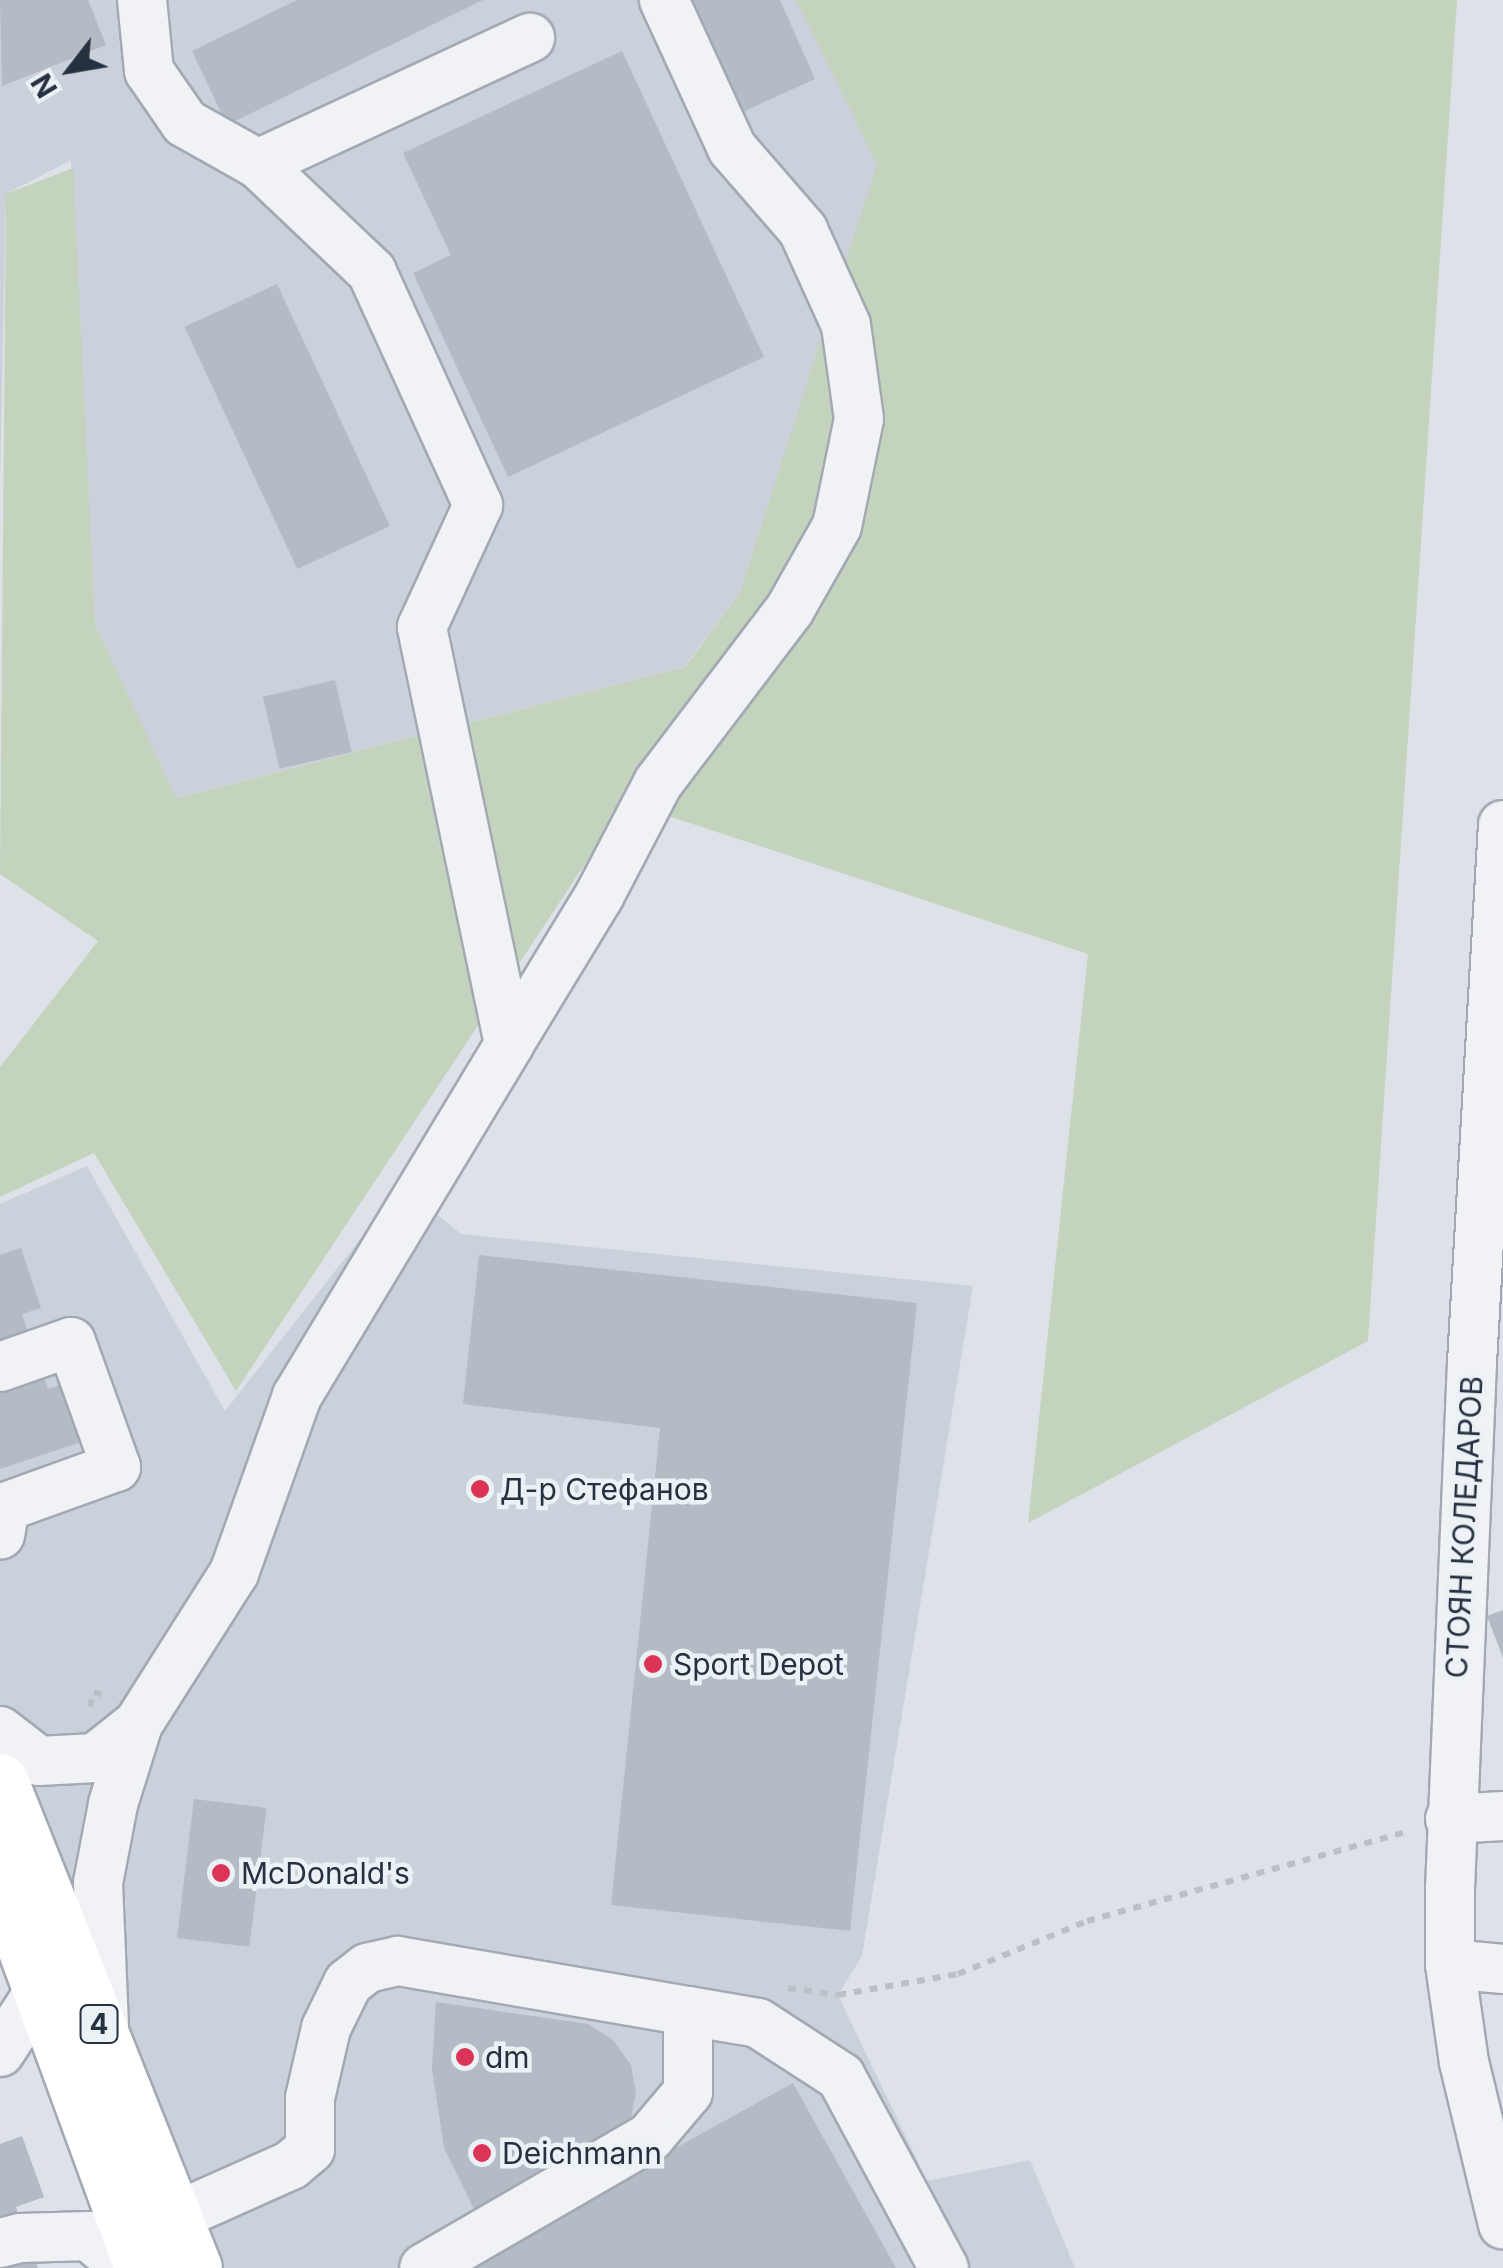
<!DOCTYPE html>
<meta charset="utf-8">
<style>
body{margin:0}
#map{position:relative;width:1503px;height:2268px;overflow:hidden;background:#dde2e8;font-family:Inter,sans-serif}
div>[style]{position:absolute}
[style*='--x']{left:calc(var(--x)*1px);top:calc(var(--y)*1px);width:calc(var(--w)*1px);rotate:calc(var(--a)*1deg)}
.built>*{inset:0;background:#cad1da}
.green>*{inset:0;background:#c4d3bd}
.building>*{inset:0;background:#b3bbc5;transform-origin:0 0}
.path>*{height:6px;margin-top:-3px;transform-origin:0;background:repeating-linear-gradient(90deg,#bbc0c7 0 8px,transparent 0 16px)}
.roads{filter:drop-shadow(2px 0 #a2a9b2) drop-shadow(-2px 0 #a2a9b2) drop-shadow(0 2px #a2a9b2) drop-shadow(0 -2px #a2a9b2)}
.minor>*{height:48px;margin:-24px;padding:0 24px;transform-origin:24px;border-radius:24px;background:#f0f2f6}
.major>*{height:55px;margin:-27.5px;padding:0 27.5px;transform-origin:27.5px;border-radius:27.5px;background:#fff}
.dots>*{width:28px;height:28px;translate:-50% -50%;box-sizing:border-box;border:5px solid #ecf1f6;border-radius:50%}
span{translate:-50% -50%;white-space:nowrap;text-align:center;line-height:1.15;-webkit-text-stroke:9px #ecf1f6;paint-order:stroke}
.shield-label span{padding:2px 8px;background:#ecf1f6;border:2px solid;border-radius:8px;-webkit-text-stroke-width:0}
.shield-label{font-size:28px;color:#253040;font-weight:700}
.poi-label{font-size:30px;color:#253040}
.left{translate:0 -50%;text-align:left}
.street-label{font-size:30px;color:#253040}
.north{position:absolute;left:20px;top:20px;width:100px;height:100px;-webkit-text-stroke:8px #ecf1f6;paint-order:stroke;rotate:239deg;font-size:28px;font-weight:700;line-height:40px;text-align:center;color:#253040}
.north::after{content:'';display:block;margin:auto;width:35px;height:45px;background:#253040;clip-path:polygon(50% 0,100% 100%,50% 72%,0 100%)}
</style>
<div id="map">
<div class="built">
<div style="clip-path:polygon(0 0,796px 0,878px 164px,740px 592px,684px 667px,175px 798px,95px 624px,71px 160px,6px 194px,0 483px)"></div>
<div style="clip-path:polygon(87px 1166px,225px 1411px,402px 1186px,461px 1234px,973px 1286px,862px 1956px,838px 1995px,927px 2181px,1030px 2160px,1075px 2268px,215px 2268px,0 1706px,0 1204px)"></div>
</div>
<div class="green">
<div style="clip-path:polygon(796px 0,1457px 0,1368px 1341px,1028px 1523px,1088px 954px,626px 802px,236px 1391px,94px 1153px,0 1197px,0 1067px,98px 941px,0 874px,6px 194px,73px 168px,95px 624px,176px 798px,685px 667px,740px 592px,877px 164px)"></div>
</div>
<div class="building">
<div style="clip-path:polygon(0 0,88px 0,106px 45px,2px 86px)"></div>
<div style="clip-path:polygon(297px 0,483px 0,227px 125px,192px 51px)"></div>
<div style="clip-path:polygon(676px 0,780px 0,815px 79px,729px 118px)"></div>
<div style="clip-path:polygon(622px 51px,764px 357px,508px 477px,413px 273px,451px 255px,403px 153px)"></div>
<div style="left:277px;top:284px;width:267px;height:102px;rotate:65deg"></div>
<div style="left:335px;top:680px;width:74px;height:74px;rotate:77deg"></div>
<div style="clip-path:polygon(21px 1248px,41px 1308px,22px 1314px,48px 1389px,62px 1384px,81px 1442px,0 1469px,0 1255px)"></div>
<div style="clip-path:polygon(479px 1255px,917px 1303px,850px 1931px,611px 1905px,660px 1428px,463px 1404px)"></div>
<div style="clip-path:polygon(1503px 1610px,1503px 1658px,1487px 1616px)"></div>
<div style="left:194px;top:1799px;width:73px;height:140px;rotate:7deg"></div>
<div style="clip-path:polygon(436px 2002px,588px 2024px,613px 2040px,631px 2065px,636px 2093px,630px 2122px,476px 2213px,444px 2148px,432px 2069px)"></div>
<div style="clip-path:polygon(793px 2083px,896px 2268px,458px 2268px)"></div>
<div style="clip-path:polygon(22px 2136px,44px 2197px,16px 2207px,38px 2268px,0 2268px,0 2144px)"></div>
</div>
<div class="path">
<div style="--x:90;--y:1707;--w:16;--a:-75"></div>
<div style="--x:94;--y:1692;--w:13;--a:18"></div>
<div style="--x:788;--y:1988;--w:50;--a:8"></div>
<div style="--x:838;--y:1995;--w:122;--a:-9.9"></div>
<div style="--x:958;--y:1974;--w:139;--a:-22.3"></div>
<div style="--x:1087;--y:1921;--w:335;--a:-15.6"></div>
</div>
<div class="roads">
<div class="minor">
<div style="--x:258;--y:164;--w:300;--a:-24.9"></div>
<div style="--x:1503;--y:825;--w:538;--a:93.3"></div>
<div style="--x:1472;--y:1362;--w:527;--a:92.39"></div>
<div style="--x:1450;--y:1889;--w:75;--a:90"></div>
<div style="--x:1450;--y:1964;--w:99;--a:81.9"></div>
<div style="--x:1464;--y:2062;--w:167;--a:76.5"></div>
<div style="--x:509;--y:1044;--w:173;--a:-58.7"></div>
<div style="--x:599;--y:896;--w:127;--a:-62.4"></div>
<div style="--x:658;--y:783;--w:218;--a:-52.8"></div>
<div style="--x:790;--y:609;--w:95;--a:-60.5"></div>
<div style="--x:837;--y:526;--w:109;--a:-78.4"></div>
<div style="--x:859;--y:419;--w:95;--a:-97.9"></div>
<div style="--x:846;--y:325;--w:104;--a:-114.4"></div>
<div style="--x:803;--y:230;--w:108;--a:-130.9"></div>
<div style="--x:732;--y:148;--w:163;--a:-114.7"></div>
<div style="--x:0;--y:1367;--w:75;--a:-19.4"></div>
<div style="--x:71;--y:1342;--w:133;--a:70.2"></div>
<div style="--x:116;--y:1467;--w:118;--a:160.2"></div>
<div style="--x:5;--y:1507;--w:28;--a:100"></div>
<div style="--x:0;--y:1731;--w:49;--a:37.6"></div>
<div style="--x:39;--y:1761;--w:56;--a:-3.1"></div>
<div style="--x:95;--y:1758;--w:55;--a:-38.3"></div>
<div style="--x:1450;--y:1819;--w:53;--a:-3.2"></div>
<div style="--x:1450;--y:1964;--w:53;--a:5.4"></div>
<div style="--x:688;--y:2011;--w:71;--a:9.7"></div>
<div style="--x:758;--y:2023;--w:99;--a:33"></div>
<div style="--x:841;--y:2077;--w:217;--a:61.7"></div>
<div style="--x:104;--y:2026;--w:143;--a:-92.4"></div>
<div style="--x:98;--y:1883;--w:80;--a:-79.2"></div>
<div style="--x:113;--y:1804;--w:84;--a:-72.6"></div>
<div style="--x:138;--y:1724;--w:179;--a:-57.6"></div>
<div style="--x:234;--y:1573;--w:188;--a:-70.4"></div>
<div style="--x:297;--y:1396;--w:411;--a:-58.9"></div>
<div style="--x:509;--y:1044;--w:426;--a:-101.8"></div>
<div style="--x:422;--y:627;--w:134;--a:-65.3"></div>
<div style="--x:478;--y:505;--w:256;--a:-114.5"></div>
<div style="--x:372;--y:272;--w:157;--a:-136.5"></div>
<div style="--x:258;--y:164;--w:84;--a:-150.7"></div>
<div style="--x:185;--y:123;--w:63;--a:-124.7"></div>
<div style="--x:149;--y:71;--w:71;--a:-95.6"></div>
<div style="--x:0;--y:2052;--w:72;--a:-57"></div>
<div style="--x:139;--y:2233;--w:167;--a:-24.1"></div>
<div style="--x:291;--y:2165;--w:25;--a:-40"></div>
<div style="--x:310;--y:2149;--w:51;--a:-90"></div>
<div style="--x:310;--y:2098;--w:72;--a:-77.1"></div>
<div style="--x:326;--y:2028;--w:50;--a:-63.9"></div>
<div style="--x:348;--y:1983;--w:24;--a:-38"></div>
<div style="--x:367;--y:1968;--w:32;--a:-13"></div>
<div style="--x:398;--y:1961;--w:294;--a:9.8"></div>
<div style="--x:688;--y:2011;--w:81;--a:90"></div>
<div style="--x:688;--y:2092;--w:59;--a:130.2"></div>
<div style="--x:650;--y:2137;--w:261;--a:149.9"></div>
<div style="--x:0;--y:2243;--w:21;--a:-14"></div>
<div style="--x:20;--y:2238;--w:69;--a:-1.7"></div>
<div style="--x:89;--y:2236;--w:49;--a:40.9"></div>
</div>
<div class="major">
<div style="--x:0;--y:1781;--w:524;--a:68.28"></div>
<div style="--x:0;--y:1879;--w:414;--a:69.9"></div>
</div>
</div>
<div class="dots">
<div style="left:480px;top:1489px;background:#db3456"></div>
<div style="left:653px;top:1664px;background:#db3456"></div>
<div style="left:221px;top:1873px;background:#db3456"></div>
<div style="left:465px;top:2057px;background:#db3456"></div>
<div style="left:482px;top:2153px;background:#db3456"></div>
</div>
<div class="shield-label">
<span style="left:99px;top:2024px">4</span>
</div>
<div class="poi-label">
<span class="left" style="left:500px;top:1489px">Д-р Стефанов</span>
<span class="left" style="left:673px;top:1664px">Sport Depot</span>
<span class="left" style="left:241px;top:1873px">McDonald's</span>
<span class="left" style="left:485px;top:2057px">dm</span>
<span class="left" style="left:502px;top:2153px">Deichmann</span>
</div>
<div class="street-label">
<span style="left:1464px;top:1527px;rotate:-87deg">СТОЯН КОЛЕДАРОВ</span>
</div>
<div class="north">N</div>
</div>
